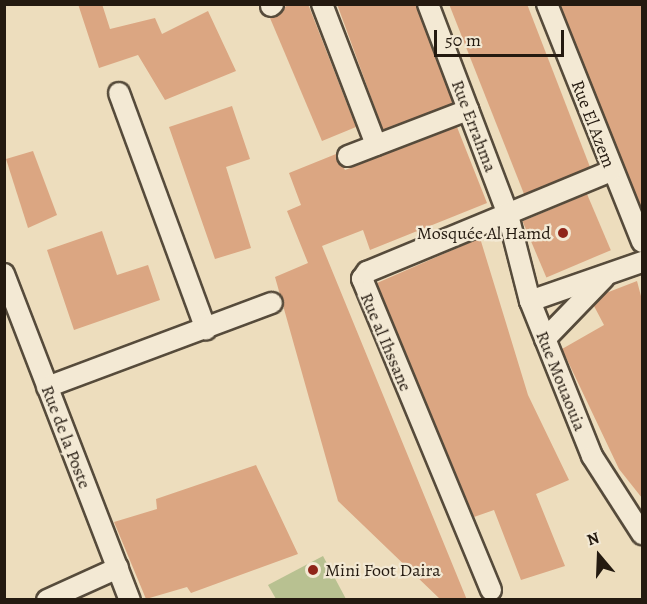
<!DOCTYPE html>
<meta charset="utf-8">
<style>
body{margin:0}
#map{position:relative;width:647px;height:604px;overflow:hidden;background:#edddbd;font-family:Alegreya,serif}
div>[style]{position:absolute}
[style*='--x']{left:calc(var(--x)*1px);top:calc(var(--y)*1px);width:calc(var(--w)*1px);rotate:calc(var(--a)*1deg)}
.green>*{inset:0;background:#b8c191}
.building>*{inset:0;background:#dba682;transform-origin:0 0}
.roads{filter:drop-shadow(2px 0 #564b3b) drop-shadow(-2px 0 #564b3b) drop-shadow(0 2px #564b3b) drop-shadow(0 -2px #564b3b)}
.minor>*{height:20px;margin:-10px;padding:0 10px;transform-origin:10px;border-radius:10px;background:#f3e9d4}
.dots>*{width:16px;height:16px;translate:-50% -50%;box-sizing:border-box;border:3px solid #f3e9d4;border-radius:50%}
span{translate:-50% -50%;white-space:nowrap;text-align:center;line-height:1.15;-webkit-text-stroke:4.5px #f3e9d4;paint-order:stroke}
.street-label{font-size:18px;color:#241a10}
.poi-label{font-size:18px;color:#241a10}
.right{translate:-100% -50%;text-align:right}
.left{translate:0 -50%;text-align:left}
.frame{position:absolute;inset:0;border:6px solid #241a10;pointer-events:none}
.north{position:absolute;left:569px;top:526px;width:60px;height:60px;-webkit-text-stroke:4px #f3e9d4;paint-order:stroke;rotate:341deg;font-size:16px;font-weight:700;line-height:24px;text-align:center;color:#241a10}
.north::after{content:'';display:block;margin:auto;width:21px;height:27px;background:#241a10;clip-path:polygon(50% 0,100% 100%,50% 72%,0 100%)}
.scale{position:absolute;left:434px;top:30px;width:130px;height:27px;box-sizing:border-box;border:3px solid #241a10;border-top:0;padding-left:8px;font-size:18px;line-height:21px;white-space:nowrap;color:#241a10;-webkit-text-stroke:4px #f3e9d4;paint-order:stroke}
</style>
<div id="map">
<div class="green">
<div style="clip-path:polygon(323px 556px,346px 599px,276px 599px,268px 585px)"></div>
</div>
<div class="building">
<div style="clip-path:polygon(78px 4px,102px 4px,110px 29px,155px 18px,162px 34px,208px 11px,236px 71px,165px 100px,138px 55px,99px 68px)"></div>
<div style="clip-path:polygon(289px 4px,308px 4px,356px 127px,322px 141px,270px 18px)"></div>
<div style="clip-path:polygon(337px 4px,416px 4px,453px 103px,383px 130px)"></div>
<div style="clip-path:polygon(449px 4px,527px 4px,590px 167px,524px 194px)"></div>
<div style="clip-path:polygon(560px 4px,642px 4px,642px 211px)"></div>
<div style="clip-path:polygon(232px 106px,250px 159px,226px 167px,251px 248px,215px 259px,169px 127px)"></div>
<div style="clip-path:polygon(457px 127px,487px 203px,370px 250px,363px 230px,322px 246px,467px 600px,441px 600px,338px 501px,275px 277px,308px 263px,287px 211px,301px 205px,289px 173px,336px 154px,345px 170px)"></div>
<div style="clip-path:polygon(33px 151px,57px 215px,28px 228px,6px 159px)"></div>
<div style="left:587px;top:194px;width:61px;height:70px;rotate:67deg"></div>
<div style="clip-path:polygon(102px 231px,117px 275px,148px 265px,160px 300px,74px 330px,47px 250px)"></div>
<div style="clip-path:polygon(480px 238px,528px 395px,569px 480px,536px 494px,565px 566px,521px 580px,494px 510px,474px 517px,377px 283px)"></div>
<div style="clip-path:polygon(637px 281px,642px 300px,642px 498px,619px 469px,562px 349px,604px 325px,594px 306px,606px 293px)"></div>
<div style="clip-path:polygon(256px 465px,298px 554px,191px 593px,187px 587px,146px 599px,114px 522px,157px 509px,156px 499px)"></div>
</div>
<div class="roads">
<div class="minor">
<div style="--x:322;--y:4;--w:151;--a:69"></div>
<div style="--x:428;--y:4;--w:226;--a:69.2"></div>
<div style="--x:508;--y:215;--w:89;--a:75.7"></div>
<div style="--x:530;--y:301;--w:167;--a:68.2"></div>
<div style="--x:592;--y:456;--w:93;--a:57.3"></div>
<div style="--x:547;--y:4;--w:256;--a:68.2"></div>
<div style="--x:271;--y:6;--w:3;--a:-45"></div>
<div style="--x:119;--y:93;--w:252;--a:69.8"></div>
<div style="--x:348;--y:156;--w:129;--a:-21"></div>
<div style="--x:4;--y:274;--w:350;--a:68.9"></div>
<div style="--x:530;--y:301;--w:119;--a:-19.2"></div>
<div style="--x:545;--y:339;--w:85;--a:-46"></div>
<div style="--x:47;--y:387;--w:240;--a:-20.5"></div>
<div style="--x:491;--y:590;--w:337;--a:-112.5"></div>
<div style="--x:362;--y:279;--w:9;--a:-54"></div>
<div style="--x:367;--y:272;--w:264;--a:-22.5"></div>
<div style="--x:47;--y:600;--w:78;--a:-24.3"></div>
</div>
</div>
<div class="dots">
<div style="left:563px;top:233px;background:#8f2418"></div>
<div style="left:313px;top:570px;background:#8f2418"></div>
</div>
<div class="street-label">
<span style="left:593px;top:124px;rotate:69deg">Rue El Azem</span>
<span style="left:474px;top:126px;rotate:69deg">Rue Errahma</span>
<span style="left:386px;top:342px;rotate:67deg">Rue al Ihssane</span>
<span style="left:561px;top:381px;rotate:68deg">Rue Mouaouia</span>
<span style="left:66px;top:437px;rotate:69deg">Rue de la Poste</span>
</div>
<div class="poi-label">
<span class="right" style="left:551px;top:233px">Mosquée Al Hamd</span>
<span class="left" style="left:325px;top:570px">Mini Foot Daira</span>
</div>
<div class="frame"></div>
<div class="north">N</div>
<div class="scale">50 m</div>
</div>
